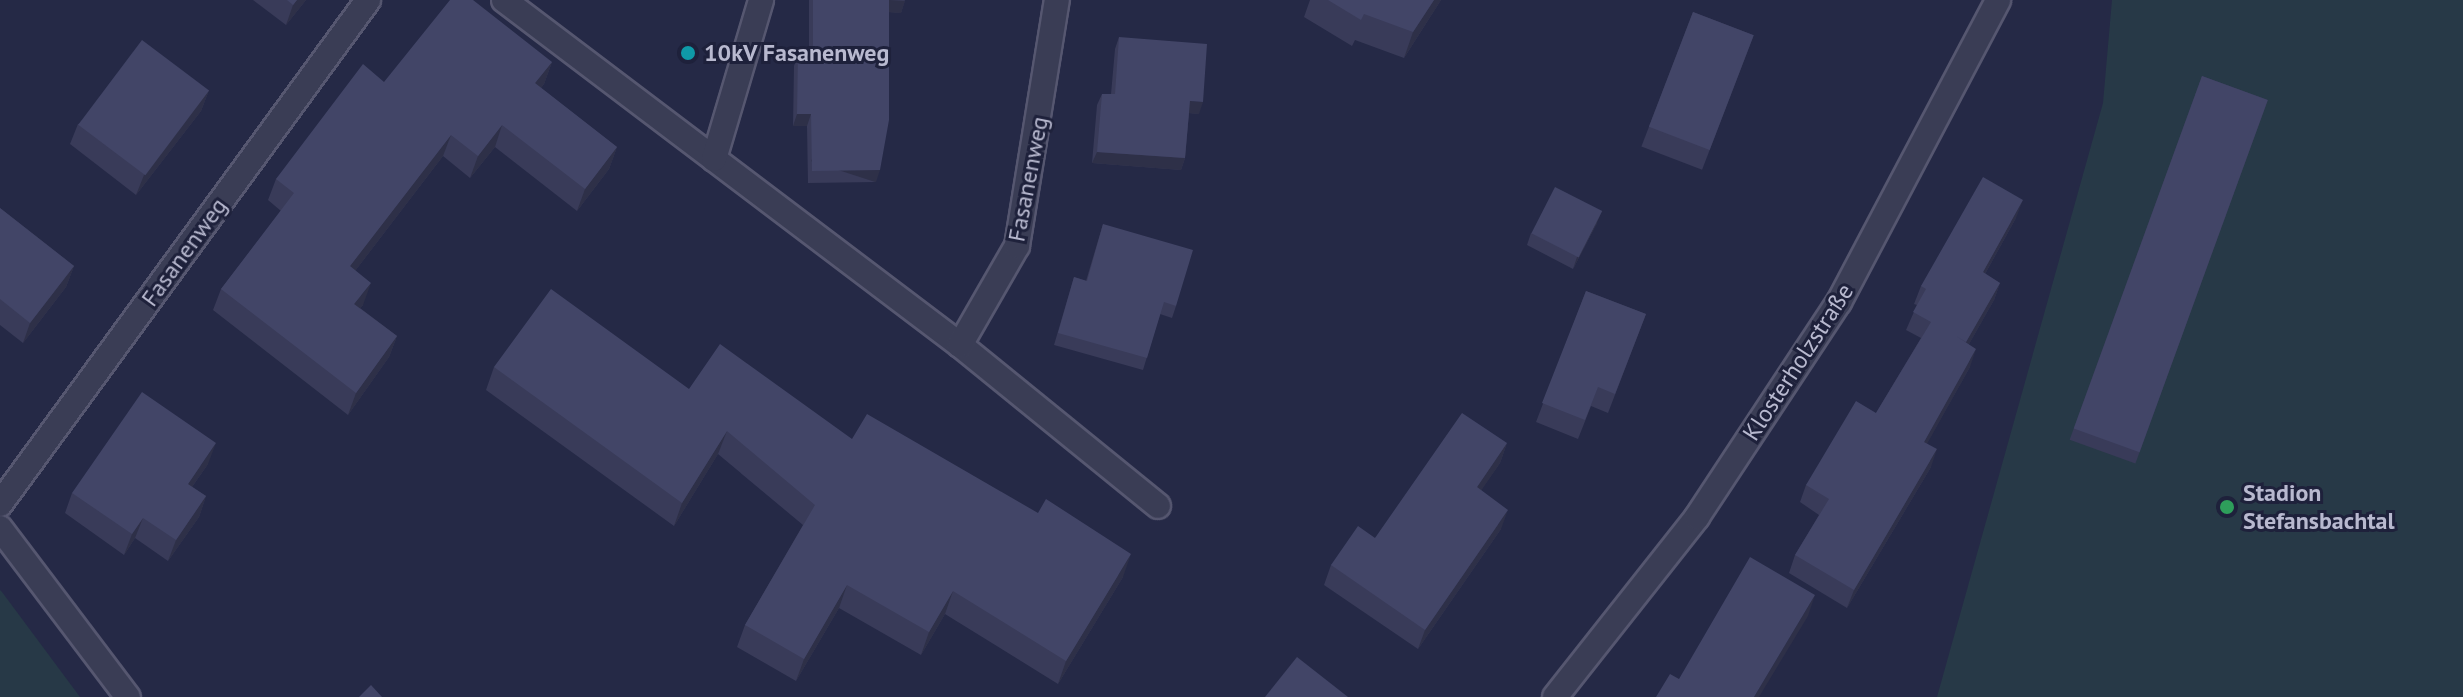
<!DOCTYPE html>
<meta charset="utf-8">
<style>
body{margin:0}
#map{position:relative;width:2463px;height:697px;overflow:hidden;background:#252946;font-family:"PT Sans",sans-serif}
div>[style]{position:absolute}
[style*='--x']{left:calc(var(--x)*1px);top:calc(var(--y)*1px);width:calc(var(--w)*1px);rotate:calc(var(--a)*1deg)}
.green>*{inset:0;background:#273947}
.roads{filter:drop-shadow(2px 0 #565770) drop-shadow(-2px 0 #565770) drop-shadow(0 2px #565770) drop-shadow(0 -2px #565770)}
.street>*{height:24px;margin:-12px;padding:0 12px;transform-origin:12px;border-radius:12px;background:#3a3d55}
.wall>*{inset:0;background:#393b59;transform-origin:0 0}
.shaded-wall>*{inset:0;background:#2e3048;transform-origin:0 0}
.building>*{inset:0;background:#424567;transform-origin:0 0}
.dots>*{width:22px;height:22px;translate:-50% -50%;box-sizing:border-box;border:4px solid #1e213b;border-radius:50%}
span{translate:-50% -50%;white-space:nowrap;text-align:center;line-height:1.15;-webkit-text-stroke:6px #1e213b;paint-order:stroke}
.poi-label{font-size:24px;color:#b8b9cf;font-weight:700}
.left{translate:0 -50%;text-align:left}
.street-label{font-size:24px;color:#b8b9cf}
</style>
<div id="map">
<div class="green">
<div style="clip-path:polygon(2112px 0,2463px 0,2463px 697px,1937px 697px,2103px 103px)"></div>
<div style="clip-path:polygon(0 590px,2px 592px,80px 697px,0 697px)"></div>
</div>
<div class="roads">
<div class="street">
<div style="--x:504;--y:0;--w:572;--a:37.11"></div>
<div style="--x:960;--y:345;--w:255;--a:39.1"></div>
<div style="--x:714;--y:159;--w:166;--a:-73.5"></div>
<div style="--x:960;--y:345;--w:114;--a:-60.1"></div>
<div style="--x:1017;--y:246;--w:249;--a:-80.8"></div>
<div style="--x:0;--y:504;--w:624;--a:-53.86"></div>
<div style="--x:0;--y:528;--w:212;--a:52.9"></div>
<div style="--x:1555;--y:697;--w:229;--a:-51.7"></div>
<div style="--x:1697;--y:517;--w:258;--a:-56.6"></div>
<div style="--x:1839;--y:302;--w:341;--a:-62.2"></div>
</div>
</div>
<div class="wall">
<div style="clip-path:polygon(253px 0,306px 0,286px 25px)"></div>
<div style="clip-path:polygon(809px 0,905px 0,901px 13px,889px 12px,876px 182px,808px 183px,807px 126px,793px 126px,794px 66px,798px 54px,809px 54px)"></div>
<div style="clip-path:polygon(1310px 0,1441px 0,1404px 58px,1355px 40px,1352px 46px,1304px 17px)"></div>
<div style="left:1693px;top:12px;width:65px;height:144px;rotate:21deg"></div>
<div style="clip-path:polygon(1119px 37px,1199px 114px,1189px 113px,1185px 158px,1181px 170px,1092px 163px,1097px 105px,1102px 94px,1111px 94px,1115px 49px)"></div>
<div style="clip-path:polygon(552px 62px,544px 84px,541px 88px,617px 147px,609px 169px,577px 211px,495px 147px,470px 178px,443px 156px,355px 271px,363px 305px,360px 308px,397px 336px,389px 357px,348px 415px,213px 310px,221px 289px,281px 211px,268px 200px,276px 179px,384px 82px)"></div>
<div style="left:2202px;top:76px;width:70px;height:387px;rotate:20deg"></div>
<div style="clip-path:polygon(209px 90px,201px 111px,136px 195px,70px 144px,78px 124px)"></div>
<div style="clip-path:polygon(0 208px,74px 266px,66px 287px,23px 343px,0 325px)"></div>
<div style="clip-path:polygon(2016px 218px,1985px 274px,2000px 283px,1994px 300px,1969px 344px,1970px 367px,1927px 443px,1931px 467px,1847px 608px,1789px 573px,1795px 555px,1819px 515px,1800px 502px,1806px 485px,1876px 413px,1921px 338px,1906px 330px,1917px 305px,1914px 304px,1921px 286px)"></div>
<div style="clip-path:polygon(1597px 223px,1573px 269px,1527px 245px,1531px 233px)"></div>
<div style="clip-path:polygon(1103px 224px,1176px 306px,1172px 318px,1160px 314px,1143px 370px,1054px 345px,1074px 277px,1086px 281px)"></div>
<div style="clip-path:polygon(1586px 291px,1646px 314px,1608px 413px,1591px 406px,1578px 439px,1536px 422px)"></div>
<div style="clip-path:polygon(494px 367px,689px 389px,852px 439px,1123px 577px,1058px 684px,945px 614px,921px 655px,839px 608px,796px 681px,737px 647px,745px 625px,803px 525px,718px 454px,674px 526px,486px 390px)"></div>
<div style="clip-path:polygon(1507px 443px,1500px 463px,1481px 490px,1501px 529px,1418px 649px,1324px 585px,1331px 565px,1375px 538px)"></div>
<div style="clip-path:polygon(208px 464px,192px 487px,206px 496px,199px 517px,168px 561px,135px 538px,124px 555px,65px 513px,72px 493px)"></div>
</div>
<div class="shaded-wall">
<div style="clip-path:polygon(297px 0,306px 0,286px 25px,293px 5px)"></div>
<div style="clip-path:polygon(889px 0,905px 1px,901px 13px,885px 12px)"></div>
<div style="clip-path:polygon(1434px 0,1441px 0,1404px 58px,1413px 32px)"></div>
<div style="clip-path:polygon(552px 62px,544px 84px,527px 105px,535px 83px)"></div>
<div style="clip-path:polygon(209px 90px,201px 111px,136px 195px,144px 175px)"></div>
<div style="clip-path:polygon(1190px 101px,1203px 102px,1199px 114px,1186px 113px)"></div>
<div style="clip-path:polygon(797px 114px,811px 114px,807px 126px,793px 126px)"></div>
<div style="clip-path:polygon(502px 125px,495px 147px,470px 178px,478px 156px)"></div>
<div style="clip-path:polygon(451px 135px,443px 156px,342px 288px,350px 266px)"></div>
<div style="clip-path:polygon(617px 147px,609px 169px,577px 211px,585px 189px)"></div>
<div style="clip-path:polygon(1097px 152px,1185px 158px,1181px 170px,1092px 163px)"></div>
<div style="left:880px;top:170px;width:13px;height:68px;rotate:108deg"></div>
<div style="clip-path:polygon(2023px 200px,2016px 218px,1976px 290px,1983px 272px)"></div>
<div style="clip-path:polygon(1602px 211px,1597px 223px,1573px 269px,1577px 257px)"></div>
<div style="clip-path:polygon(74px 266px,66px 287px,23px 343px,30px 323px)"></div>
<div style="clip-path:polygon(371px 283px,363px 305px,346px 325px,354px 304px)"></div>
<div style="clip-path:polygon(2000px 283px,1994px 300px,1960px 360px,1966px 342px)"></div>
<div style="clip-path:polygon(397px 336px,389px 357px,348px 415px,356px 393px)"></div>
<div style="clip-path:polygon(1976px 349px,1970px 367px,1918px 460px,1924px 442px)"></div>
<div style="clip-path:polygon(727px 431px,718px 454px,674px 526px,682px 503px)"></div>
<div style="clip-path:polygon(216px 443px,208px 464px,180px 504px,188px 484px)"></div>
<div style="clip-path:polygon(1507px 443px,1500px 463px,1470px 507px,1477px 487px)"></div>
<div style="clip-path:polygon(1937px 449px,1931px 467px,1847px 608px,1854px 590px)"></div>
<div style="clip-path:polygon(206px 496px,199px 517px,168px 561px,176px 540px)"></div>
<div style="clip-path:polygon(1508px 510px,1501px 529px,1418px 649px,1425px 630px)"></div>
<div style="clip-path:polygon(143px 518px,135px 538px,124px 555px,132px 534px)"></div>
<div style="clip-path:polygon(1131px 554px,1123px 577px,1058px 684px,1066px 661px)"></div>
<div style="clip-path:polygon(847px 585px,839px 608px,796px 681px,804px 659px)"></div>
<div style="clip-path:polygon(953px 591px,945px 614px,921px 655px,929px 632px)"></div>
<div style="clip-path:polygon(1815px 595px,1808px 616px,1759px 697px,1754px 697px)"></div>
</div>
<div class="building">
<div style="clip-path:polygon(287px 0,297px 0,293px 5px)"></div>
<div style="clip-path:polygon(450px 0,473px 0,552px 62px,535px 83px,617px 147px,585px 189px,502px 125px,478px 156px,451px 135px,350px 266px,371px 283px,354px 304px,397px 336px,356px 393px,221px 289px,294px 193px,276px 179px,363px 64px,384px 82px)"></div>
<div style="clip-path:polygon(813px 0,905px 0,889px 0,889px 120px,880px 170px,812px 171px,811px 114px,797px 114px,798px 54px,813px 54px)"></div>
<div style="clip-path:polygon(1328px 0,1434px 0,1413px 32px,1364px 14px,1361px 20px)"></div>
<div style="left:1693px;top:12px;width:65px;height:123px;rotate:21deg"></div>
<div style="clip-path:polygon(1119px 37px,1207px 44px,1203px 102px,1190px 101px,1185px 158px,1097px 152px,1102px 94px,1115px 94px)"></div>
<div style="left:142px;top:40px;width:84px;height:106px;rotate:37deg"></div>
<div style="left:2202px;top:76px;width:70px;height:375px;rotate:20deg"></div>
<div style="clip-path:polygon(1983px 177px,2023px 200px,1983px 272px,2000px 283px,1966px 342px,1956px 336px,1976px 349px,1924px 442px,1937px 449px,1854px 590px,1795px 555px,1829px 499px,1806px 485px,1856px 401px,1876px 413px,1931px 322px,1913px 312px,1926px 289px,1921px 286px)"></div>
<div style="left:1555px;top:187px;width:53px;height:52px;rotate:27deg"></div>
<div style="clip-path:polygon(0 208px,74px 266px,30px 323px,0 299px)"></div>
<div style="clip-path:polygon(1103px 224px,1193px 250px,1176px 306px,1164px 302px,1147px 358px,1058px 333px,1074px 277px,1087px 281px)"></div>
<div style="clip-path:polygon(551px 289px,689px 389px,720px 344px,852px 439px,867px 414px,1038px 513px,1046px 499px,1131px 554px,1066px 661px,953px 591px,929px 632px,847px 585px,804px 659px,745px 625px,815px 505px,727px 431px,682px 503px,494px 367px)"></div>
<div style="clip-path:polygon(1586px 291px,1646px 314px,1615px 394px,1598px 387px,1585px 420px,1542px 403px)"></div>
<div style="clip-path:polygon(142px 392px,216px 443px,188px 484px,206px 496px,176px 540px,143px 518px,132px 534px,72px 493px)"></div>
<div style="clip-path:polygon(1462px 413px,1507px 443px,1477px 487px,1508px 510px,1425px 630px,1331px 565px,1358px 526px,1375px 538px)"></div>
<div style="clip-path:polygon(1750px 557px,1815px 595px,1754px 697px,1656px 697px,1670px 674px,1679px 679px)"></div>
<div style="clip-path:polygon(1297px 657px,1348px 697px,1265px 697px)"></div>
<div style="clip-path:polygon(371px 685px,382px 697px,359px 697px)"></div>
</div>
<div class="dots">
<div style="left:688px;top:53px;background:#0f9aa8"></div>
<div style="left:2227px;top:507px;background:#2e9e5b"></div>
</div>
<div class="poi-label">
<span class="left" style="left:704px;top:53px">10kV Fasanenweg</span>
<span class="left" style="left:2243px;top:507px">Stadion<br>Stefansbachtal</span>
</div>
<div class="street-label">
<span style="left:1028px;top:179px;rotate:-79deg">Fasanenweg</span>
<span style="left:184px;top:252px;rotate:-54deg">Fasanenweg</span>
<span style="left:1798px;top:362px;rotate:-57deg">Klosterholzstraße</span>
</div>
</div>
